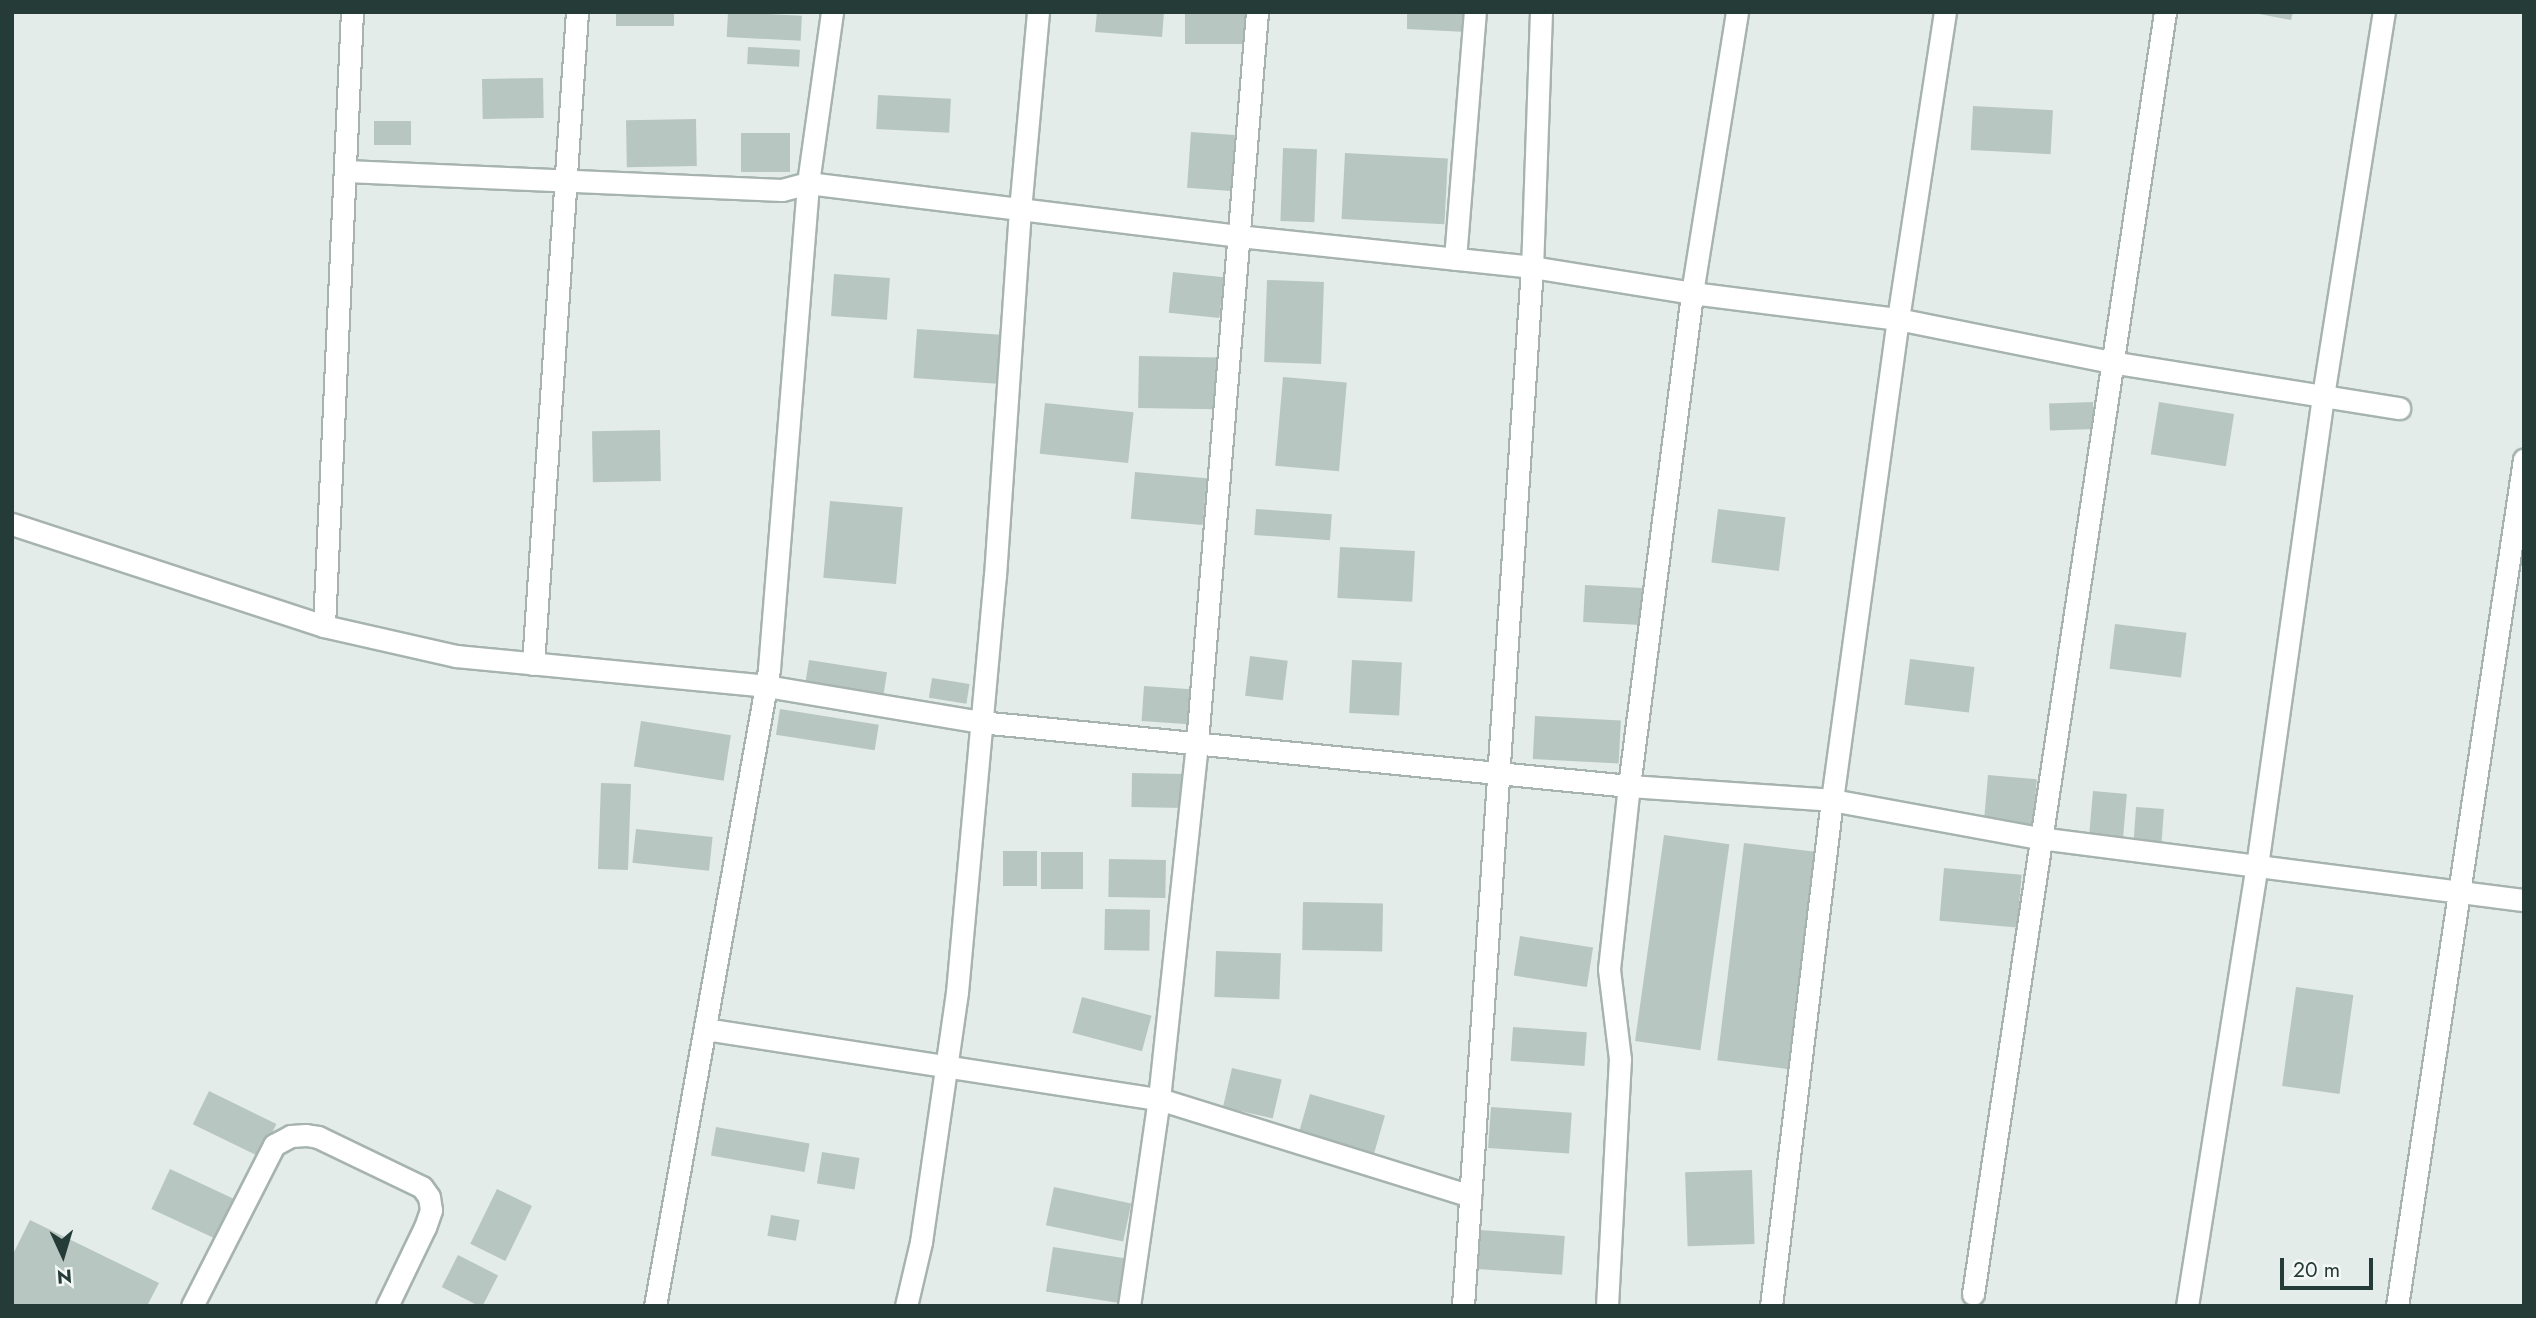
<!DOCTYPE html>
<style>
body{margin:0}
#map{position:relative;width:2536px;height:1318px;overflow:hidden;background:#e3ece8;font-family:Jost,sans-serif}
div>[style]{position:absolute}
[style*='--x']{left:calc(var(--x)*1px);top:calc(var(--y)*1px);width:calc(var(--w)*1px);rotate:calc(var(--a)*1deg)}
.building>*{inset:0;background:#b8c6c1;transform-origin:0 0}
.roads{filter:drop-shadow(2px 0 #a6b3af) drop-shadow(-2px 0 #a6b3af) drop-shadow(0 2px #a6b3af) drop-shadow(0 -2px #a6b3af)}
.minor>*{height:21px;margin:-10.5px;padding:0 10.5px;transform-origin:10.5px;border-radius:10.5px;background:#fff}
span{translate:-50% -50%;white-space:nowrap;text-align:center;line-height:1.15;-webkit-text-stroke:5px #f3f8f6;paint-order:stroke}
.frame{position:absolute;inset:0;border:14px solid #243b37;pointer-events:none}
.north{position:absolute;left:28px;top:1220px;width:70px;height:70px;-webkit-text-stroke:5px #f3f8f6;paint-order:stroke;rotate:176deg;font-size:19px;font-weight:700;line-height:28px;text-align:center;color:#243b37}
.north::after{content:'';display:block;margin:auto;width:24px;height:32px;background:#243b37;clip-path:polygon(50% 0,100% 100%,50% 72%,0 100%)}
.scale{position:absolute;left:2280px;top:1258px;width:93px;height:32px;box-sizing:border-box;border:4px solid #243b37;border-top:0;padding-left:9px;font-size:21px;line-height:24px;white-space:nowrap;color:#243b37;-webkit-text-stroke:5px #f3f8f6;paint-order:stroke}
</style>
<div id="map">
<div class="building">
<div style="left:616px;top:12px;width:58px;height:14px"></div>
<div style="left:728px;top:12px;width:74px;height:25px;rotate:3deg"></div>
<div style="clip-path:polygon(1097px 12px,1164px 12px,1162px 37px,1095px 32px)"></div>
<div style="left:1185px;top:12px;width:60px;height:32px"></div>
<div style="clip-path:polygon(1407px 12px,1467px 12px,1466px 32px,1407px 29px)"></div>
<div style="clip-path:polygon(2249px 12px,2293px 12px,2291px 20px)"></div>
<div style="left:748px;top:47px;width:52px;height:17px;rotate:3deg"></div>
<div style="left:543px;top:78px;width:40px;height:61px;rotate:89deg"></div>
<div style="left:878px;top:95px;width:73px;height:34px;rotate:3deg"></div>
<div style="left:1973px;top:106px;width:80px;height:44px;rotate:3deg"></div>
<div style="left:696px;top:119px;width:47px;height:70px;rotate:89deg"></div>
<div style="left:374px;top:121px;width:37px;height:24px"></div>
<div style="left:1191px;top:132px;width:44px;height:56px;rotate:4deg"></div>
<div style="left:790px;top:133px;width:39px;height:49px;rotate:90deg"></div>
<div style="left:1283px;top:148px;width:34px;height:73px;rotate:2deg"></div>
<div style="left:1345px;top:153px;width:103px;height:66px;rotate:3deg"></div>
<div style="left:1173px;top:272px;width:51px;height:41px;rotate:6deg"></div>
<div style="left:834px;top:274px;width:56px;height:42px;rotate:4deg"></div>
<div style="left:1267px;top:280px;width:57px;height:82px;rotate:2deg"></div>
<div style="left:917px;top:329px;width:84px;height:49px;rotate:4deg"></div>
<div style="left:1139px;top:356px;width:79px;height:52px;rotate:1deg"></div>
<div style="left:1283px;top:377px;width:64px;height:89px;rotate:5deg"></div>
<div style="left:2093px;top:402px;width:27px;height:44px;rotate:88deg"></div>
<div style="left:2159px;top:402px;width:76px;height:53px;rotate:9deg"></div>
<div style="left:1045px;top:403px;width:89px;height:51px;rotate:6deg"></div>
<div style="left:660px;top:430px;width:51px;height:68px;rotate:89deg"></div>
<div style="left:1135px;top:472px;width:72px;height:47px;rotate:5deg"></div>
<div style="left:830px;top:501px;width:73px;height:77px;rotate:5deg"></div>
<div style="left:1256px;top:509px;width:76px;height:26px;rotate:4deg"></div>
<div style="left:1718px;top:509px;width:68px;height:54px;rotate:7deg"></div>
<div style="left:1340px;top:547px;width:75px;height:51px;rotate:3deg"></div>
<div style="left:1585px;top:585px;width:58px;height:37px;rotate:3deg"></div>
<div style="left:2115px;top:624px;width:72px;height:45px;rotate:7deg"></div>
<div style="left:1250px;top:656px;width:38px;height:40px;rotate:7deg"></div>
<div style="left:1910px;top:659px;width:65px;height:46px;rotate:7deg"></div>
<div style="left:809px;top:660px;width:79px;height:22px;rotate:9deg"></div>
<div style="left:1352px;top:660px;width:50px;height:53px;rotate:3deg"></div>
<div style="left:932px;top:678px;width:38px;height:20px;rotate:9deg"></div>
<div style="left:1144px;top:686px;width:51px;height:35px;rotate:4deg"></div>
<div style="left:780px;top:709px;width:100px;height:26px;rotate:9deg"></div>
<div style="left:1535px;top:716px;width:86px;height:43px;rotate:3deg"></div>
<div style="left:641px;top:721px;width:91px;height:46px;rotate:9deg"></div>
<div style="left:1132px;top:773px;width:52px;height:34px;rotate:1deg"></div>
<div style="left:1988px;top:775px;width:49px;height:48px;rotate:5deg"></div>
<div style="left:601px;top:783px;width:30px;height:86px;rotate:2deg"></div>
<div style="left:2093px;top:791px;width:34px;height:47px;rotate:5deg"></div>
<div style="left:2136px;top:807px;width:28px;height:39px;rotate:4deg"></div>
<div style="left:636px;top:829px;width:77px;height:34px;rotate:6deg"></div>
<div style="left:1664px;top:835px;width:66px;height:208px;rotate:8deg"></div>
<div style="left:1744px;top:843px;width:72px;height:219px;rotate:7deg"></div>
<div style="left:1003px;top:851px;width:34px;height:35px"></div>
<div style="left:1041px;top:852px;width:42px;height:37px"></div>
<div style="left:1109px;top:859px;width:57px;height:38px;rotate:1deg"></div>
<div style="left:1944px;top:868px;width:78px;height:53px;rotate:5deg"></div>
<div style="left:1303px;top:902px;width:80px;height:48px;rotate:1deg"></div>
<div style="left:1105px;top:909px;width:45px;height:41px;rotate:1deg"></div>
<div style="left:1520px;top:936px;width:74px;height:40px;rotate:9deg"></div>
<div style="left:1216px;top:951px;width:65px;height:46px;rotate:2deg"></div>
<div style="left:2296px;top:987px;width:58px;height:100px;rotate:8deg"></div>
<div style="left:1082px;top:997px;width:72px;height:37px;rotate:15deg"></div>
<div style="left:1513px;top:1027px;width:74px;height:34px;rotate:4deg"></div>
<div style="left:1232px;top:1068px;width:51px;height:40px;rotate:13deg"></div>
<div style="left:209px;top:1091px;width:75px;height:37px;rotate:26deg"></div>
<div style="left:1310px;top:1094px;width:78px;height:44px;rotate:16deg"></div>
<div style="left:1491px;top:1107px;width:81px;height:41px;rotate:4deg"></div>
<div style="left:716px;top:1127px;width:95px;height:29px;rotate:10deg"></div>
<div style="left:822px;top:1152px;width:38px;height:32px;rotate:9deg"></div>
<div style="left:170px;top:1169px;width:72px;height:44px;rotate:25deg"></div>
<div style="left:1752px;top:1170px;width:74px;height:67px;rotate:88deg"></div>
<div style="left:1054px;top:1187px;width:79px;height:39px;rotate:12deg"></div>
<div style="left:497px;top:1189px;width:39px;height:61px;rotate:26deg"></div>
<div style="left:771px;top:1215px;width:29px;height:21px;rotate:10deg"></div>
<div style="clip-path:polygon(30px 1220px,159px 1283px,147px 1306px,12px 1306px,12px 1256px)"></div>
<div style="left:1480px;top:1230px;width:85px;height:39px;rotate:4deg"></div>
<div style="left:1053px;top:1247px;width:79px;height:45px;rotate:9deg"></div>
<div style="left:458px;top:1255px;width:45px;height:36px;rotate:27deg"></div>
</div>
<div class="roads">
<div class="minor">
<div style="--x:1541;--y:12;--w:255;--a:92"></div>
<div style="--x:1532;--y:267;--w:162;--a:9.2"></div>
<div style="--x:1692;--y:293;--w:208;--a:7.2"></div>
<div style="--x:1898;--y:319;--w:217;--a:11.4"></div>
<div style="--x:2111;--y:362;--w:292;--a:9.1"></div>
<div style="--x:346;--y:171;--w:436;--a:2.5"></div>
<div style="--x:782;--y:190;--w:27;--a:-15"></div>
<div style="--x:808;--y:183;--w:433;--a:7"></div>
<div style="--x:1238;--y:236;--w:296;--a:6"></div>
<div style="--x:1532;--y:267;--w:1041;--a:93.8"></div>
<div style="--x:1455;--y:259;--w:248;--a:-85.4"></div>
<div style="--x:12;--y:524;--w:328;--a:18.1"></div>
<div style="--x:324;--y:626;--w:135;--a:12.8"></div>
<div style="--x:456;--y:656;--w:311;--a:5.5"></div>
<div style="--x:766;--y:686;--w:217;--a:9.5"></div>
<div style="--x:980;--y:722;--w:652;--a:5.63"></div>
<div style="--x:1629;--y:786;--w:203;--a:3.9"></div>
<div style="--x:1832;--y:800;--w:486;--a:-82.2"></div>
<div style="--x:1898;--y:319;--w:311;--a:-81.3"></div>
<div style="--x:324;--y:626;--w:615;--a:-87.39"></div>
<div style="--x:533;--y:664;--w:653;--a:-86.14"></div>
<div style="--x:705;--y:1029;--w:459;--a:8.8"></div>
<div style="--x:1159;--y:1099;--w:326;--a:17.3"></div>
<div style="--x:1973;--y:1294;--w:1296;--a:-81.48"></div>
<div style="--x:192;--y:1306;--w:181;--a:-63"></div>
<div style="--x:274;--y:1145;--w:19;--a:-28"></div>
<div style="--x:291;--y:1136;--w:15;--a:-4"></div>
<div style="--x:306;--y:1135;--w:12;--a:9"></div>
<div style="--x:318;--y:1137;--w:115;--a:25.7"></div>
<div style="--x:422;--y:1187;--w:12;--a:55"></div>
<div style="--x:429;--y:1197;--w:13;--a:81"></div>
<div style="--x:431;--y:1210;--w:18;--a:109"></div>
<div style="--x:425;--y:1227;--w:88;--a:115.7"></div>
<div style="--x:655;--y:1306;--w:647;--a:-79.85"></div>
<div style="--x:769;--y:669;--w:488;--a:-85.4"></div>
<div style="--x:808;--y:183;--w:173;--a:-82"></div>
<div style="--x:906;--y:1306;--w:66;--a:-76.8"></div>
<div style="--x:921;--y:1242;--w:253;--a:-81.8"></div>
<div style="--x:957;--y:992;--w:418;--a:-84.8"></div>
<div style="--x:995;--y:576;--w:367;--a:-86.1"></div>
<div style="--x:1020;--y:210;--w:199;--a:-84.8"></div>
<div style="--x:1129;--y:1306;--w:209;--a:-81.8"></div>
<div style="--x:1159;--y:1099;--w:358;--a:-83.9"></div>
<div style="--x:1197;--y:743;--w:733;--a:-85.31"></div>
<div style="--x:1607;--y:1306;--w:247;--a:-87"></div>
<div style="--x:1620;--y:1059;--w:91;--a:-97"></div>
<div style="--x:1609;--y:969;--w:184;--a:-83.8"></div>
<div style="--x:1629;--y:786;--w:497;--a:-82.7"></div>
<div style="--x:1692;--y:293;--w:285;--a:-80.9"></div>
<div style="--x:1771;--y:1306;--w:510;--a:-83.13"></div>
<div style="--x:1832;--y:800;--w:210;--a:10.4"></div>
<div style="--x:2039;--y:838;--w:489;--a:7.3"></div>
<div style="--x:2187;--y:1306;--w:446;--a:-81"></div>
<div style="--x:2257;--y:866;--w:475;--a:-82"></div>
<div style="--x:2323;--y:396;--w:389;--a:-81"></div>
<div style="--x:2397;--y:1306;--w:856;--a:-81.47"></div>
</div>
</div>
<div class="frame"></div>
<div class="north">N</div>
<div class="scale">20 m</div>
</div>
